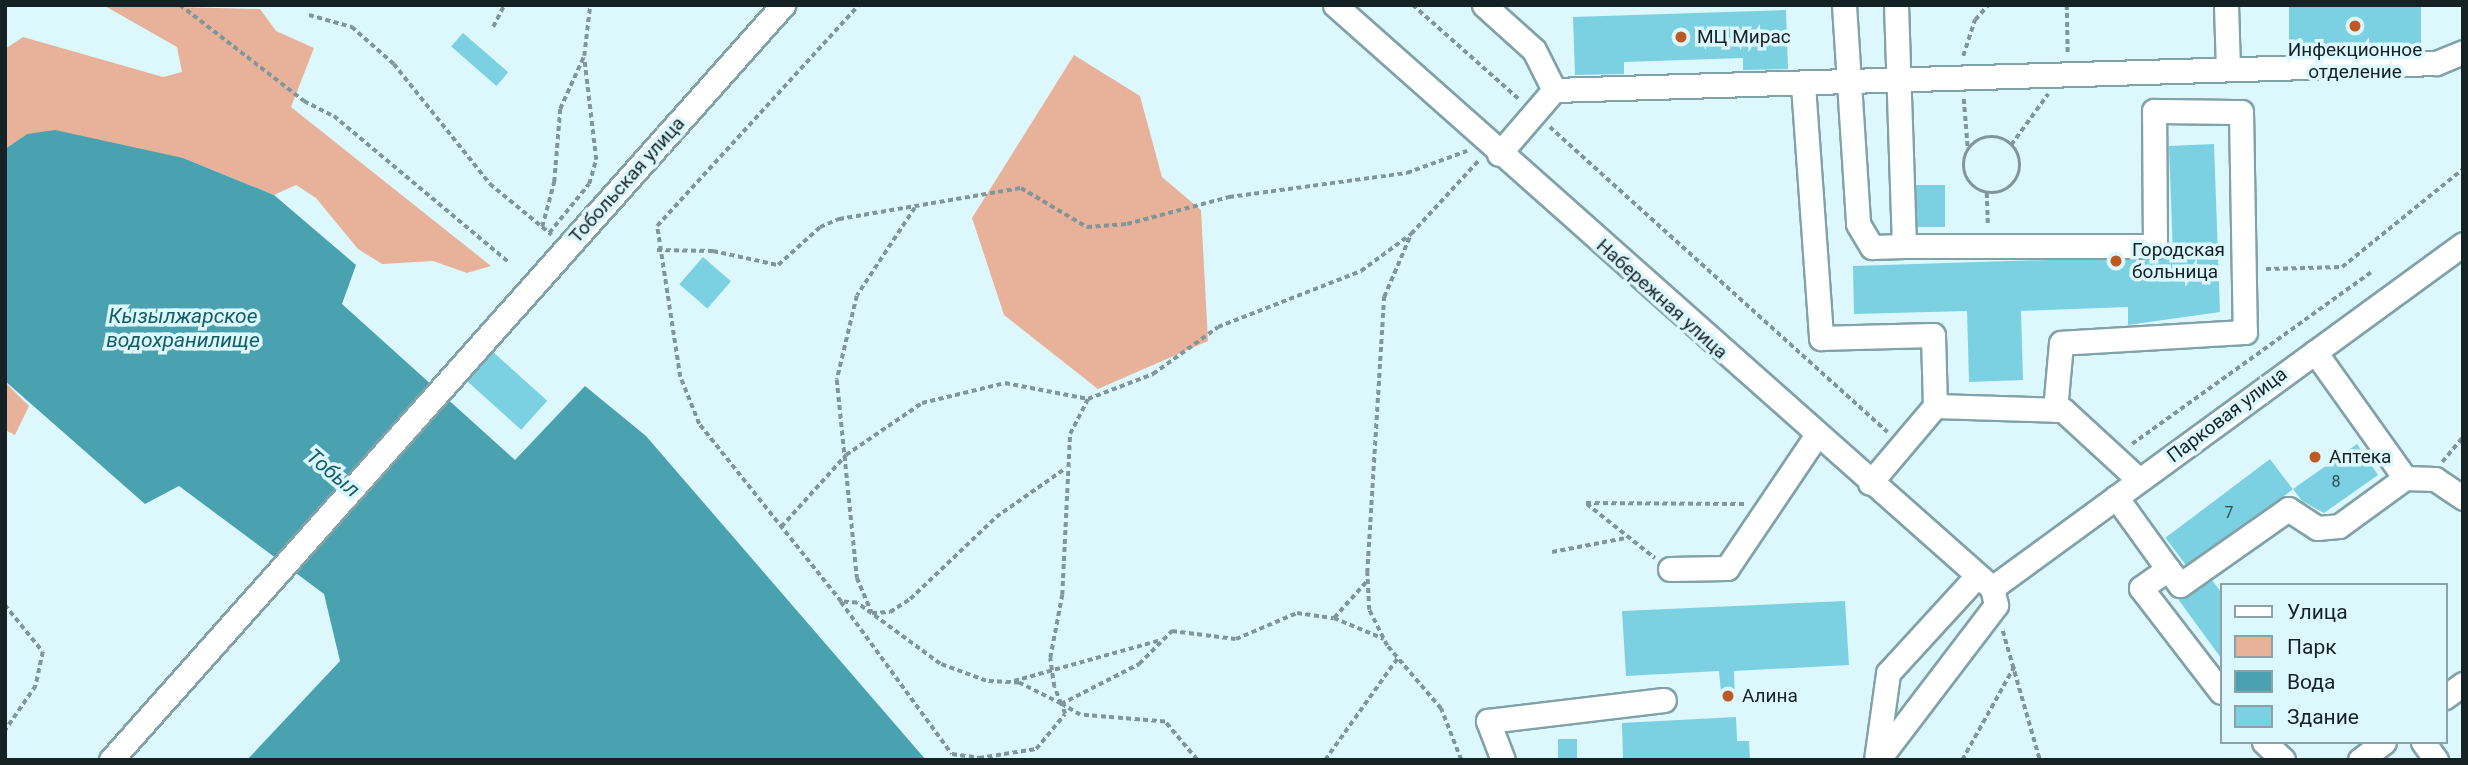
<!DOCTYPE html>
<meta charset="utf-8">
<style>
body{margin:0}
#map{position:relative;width:2468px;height:765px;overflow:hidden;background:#dcf8fd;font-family:Roboto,sans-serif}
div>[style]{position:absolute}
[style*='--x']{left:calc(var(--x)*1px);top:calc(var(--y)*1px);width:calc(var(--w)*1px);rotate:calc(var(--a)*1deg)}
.green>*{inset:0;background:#e8b29a}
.water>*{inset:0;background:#4aa2b1}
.building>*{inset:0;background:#7bd1e1;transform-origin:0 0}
.path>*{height:3.5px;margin-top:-1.75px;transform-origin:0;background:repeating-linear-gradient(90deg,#81969a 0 5px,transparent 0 8.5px)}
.path>.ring{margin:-1.75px;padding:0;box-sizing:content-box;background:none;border:3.5px solid #81969a;border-radius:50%}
.roads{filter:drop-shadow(2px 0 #80a2a8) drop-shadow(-2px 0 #80a2a8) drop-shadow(0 2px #80a2a8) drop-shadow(0 -2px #80a2a8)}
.minor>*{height:23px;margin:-11.5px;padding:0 11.5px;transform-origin:11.5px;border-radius:11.5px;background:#fff}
.dots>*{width:19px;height:19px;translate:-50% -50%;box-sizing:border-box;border:4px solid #dcf8fd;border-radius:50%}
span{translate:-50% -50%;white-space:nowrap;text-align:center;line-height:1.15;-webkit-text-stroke:7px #dcf8fd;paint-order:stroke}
.number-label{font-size:16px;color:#2e4e54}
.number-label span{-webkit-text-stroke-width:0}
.poi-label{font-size:19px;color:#152225}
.left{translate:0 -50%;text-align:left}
.street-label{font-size:19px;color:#152225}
.water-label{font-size:21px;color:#135d68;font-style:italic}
.frame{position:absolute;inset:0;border:7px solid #152225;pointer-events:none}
.legend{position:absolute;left:2220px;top:583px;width:228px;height:161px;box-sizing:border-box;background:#dcf8fd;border:2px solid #8ca2a7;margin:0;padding:9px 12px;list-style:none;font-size:21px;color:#152225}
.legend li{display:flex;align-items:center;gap:14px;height:35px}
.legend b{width:35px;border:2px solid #8ca2a7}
</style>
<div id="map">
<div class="green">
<div style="clip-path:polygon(103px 5px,260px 9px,276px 31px,314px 48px,291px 107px,491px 266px,467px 273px,433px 261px,382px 264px,358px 249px,316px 198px,296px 185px,274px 195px,183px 158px,27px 134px,5px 149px,5px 49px,23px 37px,163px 77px,182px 72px,177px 47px)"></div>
<div style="clip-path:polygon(1074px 55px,1140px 96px,1162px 177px,1201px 210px,1208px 341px,1098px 389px,1004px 315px,972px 218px)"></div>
<div style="clip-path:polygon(5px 382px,29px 406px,15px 435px,5px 430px)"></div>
</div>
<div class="water">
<div style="clip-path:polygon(55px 130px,183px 158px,274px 195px,356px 265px,342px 304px,515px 460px,585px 386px,646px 436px,926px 760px,247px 760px,340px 661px,324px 594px,179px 486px,145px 504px,5px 381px,5px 149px,27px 134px)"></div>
</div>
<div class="building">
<div style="left:2289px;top:5px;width:132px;height:43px"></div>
<div style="clip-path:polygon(1786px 10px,1788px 69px,1743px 70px,1743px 58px,1624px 62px,1624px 74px,1575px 75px,1573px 17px)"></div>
<div style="left:463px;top:33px;width:60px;height:18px;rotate:41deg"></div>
<div style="clip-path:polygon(2214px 144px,2220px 312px,2128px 325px,2128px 307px,2021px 311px,2023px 380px,1969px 382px,1967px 311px,1854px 314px,1853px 266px,2173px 256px,2169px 146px)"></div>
<div style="left:1916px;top:185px;width:29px;height:42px"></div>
<div style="left:703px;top:257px;width:37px;height:36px;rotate:41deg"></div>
<div style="left:493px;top:352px;width:73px;height:39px;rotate:42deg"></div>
<div style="clip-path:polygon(2357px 444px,2378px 475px,2324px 513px,2302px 501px,2293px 489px)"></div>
<div style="left:2270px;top:459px;width:38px;height:131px;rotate:53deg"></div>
<div style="clip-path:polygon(2212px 580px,2221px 592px,2221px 658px,2178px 599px)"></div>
<div style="clip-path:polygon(1845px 601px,1849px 665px,1734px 671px,1735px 702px,1722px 703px,1719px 671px,1626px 676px,1622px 611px)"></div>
<div style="clip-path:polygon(1736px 717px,1737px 741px,1749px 741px,1750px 760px,1623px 760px,1622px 723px)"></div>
<div style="left:1558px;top:739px;width:19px;height:21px"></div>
</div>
<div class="path">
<div style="--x:180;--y:5;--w:157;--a:37.7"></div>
<div style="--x:304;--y:101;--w:34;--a:27"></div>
<div style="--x:334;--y:116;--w:229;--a:39.9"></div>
<div style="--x:1413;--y:5;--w:142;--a:41.6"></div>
<div style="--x:2067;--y:5;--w:51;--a:88.9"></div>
<div style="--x:309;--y:15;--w:45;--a:15.6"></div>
<div style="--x:352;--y:27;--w:56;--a:41.4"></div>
<div style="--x:394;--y:64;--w:154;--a:51.3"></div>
<div style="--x:490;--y:184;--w:80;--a:39.4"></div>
<div style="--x:493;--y:27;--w:25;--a:-63"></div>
<div style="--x:1963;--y:56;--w:38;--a:-72"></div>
<div style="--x:1975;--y:20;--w:20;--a:-49"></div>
<div style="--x:1964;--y:99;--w:50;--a:85.4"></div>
<div style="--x:1550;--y:127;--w:455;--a:42.1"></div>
<div class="ring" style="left:1964px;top:137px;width:52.5px;height:52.5px"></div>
<div style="--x:2011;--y:145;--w:63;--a:-54"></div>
<div style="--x:1987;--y:193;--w:33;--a:88"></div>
<div style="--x:915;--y:208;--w:105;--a:123.4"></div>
<div style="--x:857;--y:296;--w:86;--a:103.4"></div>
<div style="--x:837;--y:380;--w:199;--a:84.2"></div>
<div style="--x:857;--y:578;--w:38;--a:67"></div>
<div style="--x:872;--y:613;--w:18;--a:-3"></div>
<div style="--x:890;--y:612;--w:24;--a:-33"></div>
<div style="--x:910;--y:599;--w:119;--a:-43.6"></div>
<div style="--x:996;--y:517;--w:85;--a:-35"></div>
<div style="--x:542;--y:227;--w:47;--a:-75.1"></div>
<div style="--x:554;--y:182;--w:73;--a:-85.3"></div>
<div style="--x:560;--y:109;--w:58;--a:-65.6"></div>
<div style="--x:584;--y:56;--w:51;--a:-83.3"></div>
<div style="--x:549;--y:233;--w:63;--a:-50.8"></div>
<div style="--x:589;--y:184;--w:25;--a:-74"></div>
<div style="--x:596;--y:160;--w:103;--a:-96.7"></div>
<div style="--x:657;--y:250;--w:56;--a:1"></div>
<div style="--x:713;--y:251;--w:66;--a:12.2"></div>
<div style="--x:778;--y:265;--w:57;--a:-42.1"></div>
<div style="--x:820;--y:227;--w:21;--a:-23"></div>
<div style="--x:839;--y:219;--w:185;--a:-9.7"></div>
<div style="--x:1021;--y:188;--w:77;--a:30.6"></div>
<div style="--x:1087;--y:227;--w:40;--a:-4.3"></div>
<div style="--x:1127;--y:224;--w:106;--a:-14.8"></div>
<div style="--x:1229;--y:197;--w:180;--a:-7.7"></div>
<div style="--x:1407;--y:173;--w:64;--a:-20.1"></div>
<div style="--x:2266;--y:269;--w:76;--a:-1.5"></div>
<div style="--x:2342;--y:267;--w:156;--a:-39"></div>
<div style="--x:2132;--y:444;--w:294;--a:-35.7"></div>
<div style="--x:2442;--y:462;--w:33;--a:-50"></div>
<div style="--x:1586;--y:503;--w:159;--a:0.4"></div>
<div style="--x:1587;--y:504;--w:87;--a:38.5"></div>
<div style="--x:781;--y:527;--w:97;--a:-47.9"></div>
<div style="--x:846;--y:455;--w:92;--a:-34.4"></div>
<div style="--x:922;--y:403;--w:85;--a:-13.5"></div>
<div style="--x:1005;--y:383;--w:85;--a:10.9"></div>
<div style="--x:1552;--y:552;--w:75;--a:-10.7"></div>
<div style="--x:841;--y:602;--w:188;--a:53.9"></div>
<div style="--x:952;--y:754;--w:27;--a:8"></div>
<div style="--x:979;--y:758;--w:58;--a:-9"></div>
<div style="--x:1036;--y:749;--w:45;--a:-50.4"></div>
<div style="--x:1065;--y:714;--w:11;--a:-112"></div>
<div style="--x:1061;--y:704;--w:47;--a:-153.4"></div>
<div style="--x:1019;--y:683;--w:33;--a:-177"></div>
<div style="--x:986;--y:681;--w:49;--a:-159.7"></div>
<div style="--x:940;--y:664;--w:103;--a:-143.7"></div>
<div style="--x:857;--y:603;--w:16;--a:-176"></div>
<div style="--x:841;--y:602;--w:228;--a:-128.6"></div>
<div style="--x:699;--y:424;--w:51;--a:-112"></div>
<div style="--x:680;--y:377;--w:153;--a:-98.7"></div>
<div style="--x:657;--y:226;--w:299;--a:-47.6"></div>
<div style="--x:5;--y:605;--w:60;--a:51"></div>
<div style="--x:43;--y:652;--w:35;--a:102"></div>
<div style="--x:36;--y:686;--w:55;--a:124.6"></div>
<div style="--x:1334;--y:618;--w:50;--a:-48.3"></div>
<div style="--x:2003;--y:631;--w:134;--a:74"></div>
<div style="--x:1014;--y:681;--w:153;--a:-15.6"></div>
<div style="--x:1061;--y:704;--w:88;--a:-27.1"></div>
<div style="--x:1139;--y:664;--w:47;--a:-45"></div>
<div style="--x:1172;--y:631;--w:64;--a:7.1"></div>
<div style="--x:1236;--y:639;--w:66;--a:-23.1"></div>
<div style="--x:1297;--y:613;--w:37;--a:8"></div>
<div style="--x:1334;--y:618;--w:54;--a:22.8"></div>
<div style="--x:1197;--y:760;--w:50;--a:-130.1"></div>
<div style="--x:1165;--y:722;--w:85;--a:-175.3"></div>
<div style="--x:1080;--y:715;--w:22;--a:-150"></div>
<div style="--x:1061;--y:704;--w:18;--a:-112"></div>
<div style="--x:1054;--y:687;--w:29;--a:-98"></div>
<div style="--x:1050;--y:658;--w:64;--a:-79.2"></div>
<div style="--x:1062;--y:595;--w:161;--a:-87.2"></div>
<div style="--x:1070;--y:434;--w:39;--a:-63"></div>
<div style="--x:1088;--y:399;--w:70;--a:-21"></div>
<div style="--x:1153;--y:374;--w:80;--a:-35.9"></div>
<div style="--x:1218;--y:327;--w:154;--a:-21.4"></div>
<div style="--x:1361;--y:271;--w:62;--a:-36.5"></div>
<div style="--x:1325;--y:760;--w:124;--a:-54.5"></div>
<div style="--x:1461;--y:760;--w:55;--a:-111.4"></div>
<div style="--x:1441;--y:709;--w:83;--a:-130.6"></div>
<div style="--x:1387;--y:646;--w:40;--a:-116.6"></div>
<div style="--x:1369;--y:610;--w:37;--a:-93"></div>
<div style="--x:1367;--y:573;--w:277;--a:-86.5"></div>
<div style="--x:1384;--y:297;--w:69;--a:-66.8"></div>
<div style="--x:1411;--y:234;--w:102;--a:-47.4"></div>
<div style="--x:1962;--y:760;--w:107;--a:-60.8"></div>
</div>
<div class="roads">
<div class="minor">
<div style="--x:1335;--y:5;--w:878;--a:41.58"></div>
<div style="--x:1484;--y:5;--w:67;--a:42"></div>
<div style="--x:1534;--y:50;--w:45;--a:63.4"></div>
<div style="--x:1844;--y:5;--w:219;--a:86.3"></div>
<div style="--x:1858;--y:224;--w:27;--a:59"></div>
<div style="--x:1872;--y:247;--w:32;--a:-2"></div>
<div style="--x:1904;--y:246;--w:241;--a:-91.9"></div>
<div style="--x:2226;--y:5;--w:63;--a:88.2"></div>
<div style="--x:1803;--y:85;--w:254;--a:85.9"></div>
<div style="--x:1821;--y:338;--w:112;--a:-1.5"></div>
<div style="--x:1933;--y:335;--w:71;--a:88.4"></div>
<div style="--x:1499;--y:154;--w:84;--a:-49.3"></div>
<div style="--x:1554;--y:90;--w:882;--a:-1.75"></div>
<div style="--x:2436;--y:63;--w:29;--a:-22"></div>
<div style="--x:1904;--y:246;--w:251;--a:0"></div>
<div style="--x:2155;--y:246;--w:135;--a:-90.4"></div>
<div style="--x:2154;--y:111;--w:87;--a:0.7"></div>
<div style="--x:2241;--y:112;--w:220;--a:89"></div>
<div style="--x:2245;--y:332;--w:184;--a:176.6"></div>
<div style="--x:2061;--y:343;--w:67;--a:95.1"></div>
<div style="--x:2315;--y:352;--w:155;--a:54.5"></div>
<div style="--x:2405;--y:478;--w:30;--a:2"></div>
<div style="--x:2435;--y:479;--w:34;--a:34"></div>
<div style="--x:1870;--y:483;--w:101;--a:-49.8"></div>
<div style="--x:1935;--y:406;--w:128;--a:1.8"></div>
<div style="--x:2063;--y:410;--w:103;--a:42.6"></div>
<div style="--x:2116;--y:497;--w:89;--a:54.2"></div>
<div style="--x:2168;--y:569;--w:33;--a:145"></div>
<div style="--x:2141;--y:588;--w:131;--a:52.4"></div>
<div style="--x:1670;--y:569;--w:57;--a:-1"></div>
<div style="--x:1727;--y:568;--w:159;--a:-56"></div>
<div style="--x:2168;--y:569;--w:20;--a:53"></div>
<div style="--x:2180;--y:585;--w:132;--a:-35.1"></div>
<div style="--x:2288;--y:509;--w:35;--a:33"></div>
<div style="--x:2317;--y:528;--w:22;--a:-5"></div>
<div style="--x:2339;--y:526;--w:82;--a:-36"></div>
<div style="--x:1992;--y:588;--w:583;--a:-36.14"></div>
<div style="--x:2445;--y:697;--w:22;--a:-36"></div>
<div style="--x:2264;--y:742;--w:26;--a:43"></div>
<div style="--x:2423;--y:742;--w:22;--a:54"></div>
<div style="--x:111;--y:760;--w:1011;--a:-48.33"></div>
<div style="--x:1503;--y:760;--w:42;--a:-111"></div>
<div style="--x:1488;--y:721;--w:177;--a:-6.8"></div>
<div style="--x:1876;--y:760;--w:88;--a:-82.1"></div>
<div style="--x:1888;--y:673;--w:132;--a:-47.5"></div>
<div style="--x:1878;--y:760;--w:195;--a:-52.7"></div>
<div style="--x:1996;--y:605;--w:17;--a:-103"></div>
<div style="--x:2360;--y:760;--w:30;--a:-37"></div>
</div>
</div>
<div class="dots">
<div style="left:2355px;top:26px;background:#bd5924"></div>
<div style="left:1681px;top:37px;background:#bd5924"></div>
<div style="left:2116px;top:261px;background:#bd5924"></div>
<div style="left:2315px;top:457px;background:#bd5924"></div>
<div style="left:1728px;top:696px;background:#bd5924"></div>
</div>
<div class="number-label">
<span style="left:2336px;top:482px">8</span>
<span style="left:2229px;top:513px">7</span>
</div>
<div class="poi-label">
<span class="left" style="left:1697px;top:37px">МЦ Мирас</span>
<span style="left:2355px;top:61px">Инфекционное<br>отделение</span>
<span class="left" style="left:2132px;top:261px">Городская<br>больница</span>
<span class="left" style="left:2329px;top:457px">Аптека</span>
<span class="left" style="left:1742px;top:696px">Алина</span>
</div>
<div class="street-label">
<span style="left:627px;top:180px;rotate:-48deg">Тобольская улица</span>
<span style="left:1662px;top:299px;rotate:42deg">Набережная улица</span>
<span style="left:2227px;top:415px;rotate:-37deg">Парковая улица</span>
</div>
<div class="water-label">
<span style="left:183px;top:328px">Кызылжарское<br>водохранилище</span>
<span style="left:333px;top:473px;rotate:40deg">Тобыл</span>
</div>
<div class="frame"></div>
<ul class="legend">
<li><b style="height:9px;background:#fff"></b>Улица</li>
<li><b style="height:19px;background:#e8b29a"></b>Парк</li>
<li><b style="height:19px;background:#4aa2b1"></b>Вода</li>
<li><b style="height:19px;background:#7bd1e1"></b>Здание</li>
</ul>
</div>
